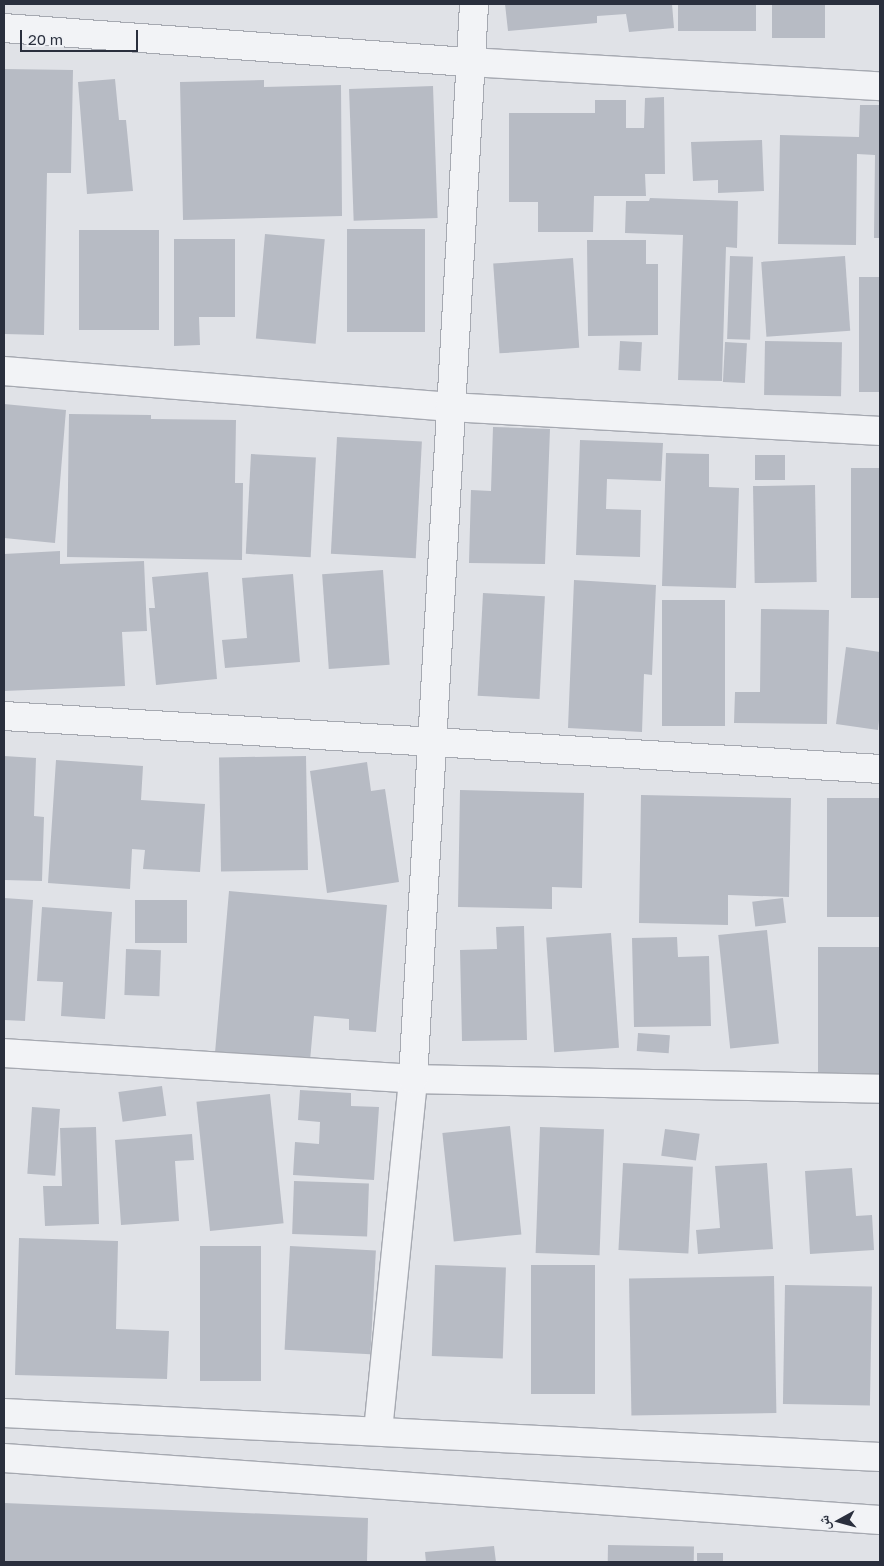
<!DOCTYPE html>
<meta charset="utf-8">
<style>
body{margin:0}
#map{position:relative;width:884px;height:1566px;overflow:hidden;background:#e0e2e7;font-family:"Golos Text","Noto Naskh Arabic",sans-serif}
div>[style]{position:absolute}
[style*='--x']{left:calc(var(--x)*1px);top:calc(var(--y)*1px);width:calc(var(--w)*1px);rotate:calc(var(--a)*1deg)}
.building>*{inset:0;background:#b7bbc4;transform-origin:0 0}
.roads{filter:drop-shadow(1px 0 #a6a9b1) drop-shadow(-1px 0 #a6a9b1) drop-shadow(0 1px #a6a9b1) drop-shadow(0 -1px #a6a9b1)}
.minor>*{height:28px;margin:-14px;padding:0 14px;transform-origin:14px;border-radius:14px;background:#f2f3f6}
.tertiary>*{height:28px;margin:-14px;padding:0 14px;transform-origin:14px;border-radius:14px;background:#f2f3f6}
span{translate:-50% -50%;white-space:nowrap;text-align:center;line-height:1.15;-webkit-text-stroke:4px #eff1f5;paint-order:stroke}
.frame{position:absolute;inset:0;border:5px solid #2a2f3d;pointer-events:none}
.north{position:absolute;left:814px;top:1496px;width:50px;height:50px;-webkit-text-stroke:4px #eff1f5;paint-order:stroke;rotate:263deg;font-size:14px;font-weight:700;line-height:20px;text-align:center;color:#2a2f3d}
.north::after{content:'';display:block;margin:auto;width:18px;height:22px;background:#2a2f3d;clip-path:polygon(50% 0,100% 100%,50% 72%,0 100%)}
.scale{position:absolute;left:20px;top:30px;width:118px;height:22px;box-sizing:border-box;border:2px solid #2a2f3d;border-top:0;padding-left:6px;font-size:15px;line-height:18px;white-space:nowrap;color:#2a2f3d;-webkit-text-stroke:4px #eff1f5;paint-order:stroke}
</style>
<div id="map">
<div class="building">
<div style="clip-path:polygon(505px 4px,672px 4px,674px 28px,629px 32px,626px 14px,597px 16px,597px 23px,508px 31px)"></div>
<div style="left:678px;top:4px;width:78px;height:27px"></div>
<div style="left:772px;top:4px;width:53px;height:34px"></div>
<div style="clip-path:polygon(4px 69px,73px 70px,71px 173px,47px 173px,44px 335px,4px 334px)"></div>
<div style="clip-path:polygon(115px 79px,119px 120px,126px 120px,133px 191px,87px 194px,78px 82px)"></div>
<div style="clip-path:polygon(264px 80px,264px 87px,341px 85px,342px 216px,183px 220px,180px 82px)"></div>
<div style="left:433px;top:86px;width:132px;height:84px;rotate:88deg"></div>
<div style="clip-path:polygon(664px 97px,665px 174px,645px 174px,646px 196px,594px 196px,593px 232px,538px 232px,538px 202px,509px 202px,509px 113px,595px 113px,595px 100px,626px 100px,626px 128px,644px 128px,645px 98px)"></div>
<div style="clip-path:polygon(860px 105px,880px 105px,880px 238px,874px 238px,875px 155px,857px 154px,856px 245px,778px 244px,780px 135px,859px 137px)"></div>
<div style="clip-path:polygon(762px 140px,764px 191px,718px 193px,718px 180px,693px 181px,691px 142px)"></div>
<div style="clip-path:polygon(650px 198px,738px 201px,737px 248px,726px 247px,722px 381px,678px 380px,683px 235px,625px 233px,626px 201px,649px 201px)"></div>
<div style="left:425px;top:229px;width:103px;height:78px;rotate:90deg"></div>
<div style="left:79px;top:230px;width:80px;height:100px"></div>
<div style="left:265px;top:234px;width:60px;height:105px;rotate:5deg"></div>
<div style="clip-path:polygon(174px 239px,235px 239px,235px 317px,199px 317px,200px 345px,174px 346px)"></div>
<div style="clip-path:polygon(587px 240px,646px 240px,646px 264px,658px 264px,658px 335px,588px 336px)"></div>
<div style="left:730px;top:256px;width:23px;height:83px;rotate:2deg"></div>
<div style="left:845px;top:256px;width:75px;height:84px;rotate:86deg"></div>
<div style="left:573px;top:258px;width:90px;height:80px;rotate:86deg"></div>
<div style="left:859px;top:277px;width:21px;height:115px"></div>
<div style="left:620px;top:341px;width:22px;height:29px;rotate:3deg"></div>
<div style="left:765px;top:341px;width:77px;height:54px;rotate:1deg"></div>
<div style="left:725px;top:342px;width:22px;height:40px;rotate:3deg"></div>
<div style="clip-path:polygon(4px 404px,66px 410px,55px 543px,4px 538px)"></div>
<div style="clip-path:polygon(69px 414px,151px 415px,151px 419px,236px 420px,235px 483px,243px 483px,242px 560px,67px 557px)"></div>
<div style="clip-path:polygon(493px 427px,550px 429px,545px 564px,469px 563px,471px 490px,491px 491px)"></div>
<div style="left:337px;top:437px;width:85px;height:117px;rotate:3deg"></div>
<div style="clip-path:polygon(580px 440px,663px 443px,661px 481px,607px 479px,606px 509px,641px 510px,640px 557px,576px 555px)"></div>
<div style="clip-path:polygon(666px 453px,709px 454px,709px 487px,739px 488px,736px 588px,662px 586px)"></div>
<div style="left:251px;top:454px;width:65px;height:100px;rotate:3deg"></div>
<div style="left:755px;top:455px;width:30px;height:25px"></div>
<div style="left:851px;top:468px;width:29px;height:130px"></div>
<div style="left:815px;top:485px;width:97px;height:62px;rotate:89deg"></div>
<div style="clip-path:polygon(60px 551px,60px 564px,144px 561px,147px 631px,122px 632px,125px 686px,4px 691px,4px 554px)"></div>
<div style="left:383px;top:570px;width:95px;height:61px;rotate:86deg"></div>
<div style="clip-path:polygon(208px 572px,217px 679px,156px 685px,149px 608px,155px 608px,152px 577px)"></div>
<div style="clip-path:polygon(293px 574px,300px 662px,225px 668px,222px 640px,247px 638px,242px 578px)"></div>
<div style="clip-path:polygon(574px 580px,656px 585px,652px 675px,644px 674px,642px 732px,568px 728px)"></div>
<div style="left:483px;top:593px;width:62px;height:103px;rotate:3deg"></div>
<div style="left:662px;top:600px;width:63px;height:126px"></div>
<div style="clip-path:polygon(761px 609px,829px 610px,827px 724px,734px 723px,735px 692px,760px 692px)"></div>
<div style="clip-path:polygon(846px 647px,880px 652px,880px 711px,878px 730px,836px 724px)"></div>
<div style="clip-path:polygon(4px 756px,36px 758px,34px 816px,44px 817px,42px 881px,4px 880px)"></div>
<div style="left:306px;top:756px;width:114px;height:87px;rotate:89deg"></div>
<div style="clip-path:polygon(56px 760px,143px 766px,141px 800px,205px 804px,200px 872px,143px 869px,145px 850px,132px 849px,130px 889px,48px 883px)"></div>
<div style="clip-path:polygon(367px 762px,371px 791px,385px 789px,399px 882px,327px 893px,310px 771px)"></div>
<div style="clip-path:polygon(460px 790px,584px 793px,582px 888px,552px 887px,552px 909px,458px 907px)"></div>
<div style="clip-path:polygon(641px 795px,791px 798px,789px 897px,728px 895px,728px 925px,639px 923px)"></div>
<div style="left:880px;top:798px;width:119px;height:53px;rotate:90deg"></div>
<div style="clip-path:polygon(229px 891px,387px 905px,376px 1032px,349px 1030px,349px 1019px,314px 1016px,310px 1061px,215px 1053px)"></div>
<div style="clip-path:polygon(4px 898px,33px 900px,25px 1021px,4px 1020px)"></div>
<div style="left:783px;top:898px;width:25px;height:31px;rotate:83deg"></div>
<div style="left:135px;top:900px;width:52px;height:43px"></div>
<div style="clip-path:polygon(42px 907px,112px 912px,105px 1019px,61px 1016px,63px 982px,37px 981px)"></div>
<div style="clip-path:polygon(524px 926px,527px 1040px,462px 1041px,460px 950px,497px 949px,496px 927px)"></div>
<div style="left:767px;top:930px;width:114px;height:49px;rotate:84deg"></div>
<div style="left:611px;top:933px;width:115px;height:65px;rotate:86deg"></div>
<div style="clip-path:polygon(677px 937px,678px 957px,709px 956px,711px 1026px,634px 1027px,632px 938px)"></div>
<div style="left:818px;top:947px;width:62px;height:137px"></div>
<div style="left:126px;top:949px;width:35px;height:46px;rotate:2deg"></div>
<div style="left:638px;top:1033px;width:32px;height:18px;rotate:4deg"></div>
<div style="left:162px;top:1086px;width:30px;height:44px;rotate:82deg"></div>
<div style="clip-path:polygon(300px 1090px,351px 1093px,351px 1106px,379px 1107px,374px 1180px,293px 1175px,295px 1142px,319px 1144px,320px 1122px,298px 1120px)"></div>
<div style="left:270px;top:1094px;width:130px;height:74px;rotate:84deg"></div>
<div style="left:32px;top:1107px;width:28px;height:67px;rotate:4deg"></div>
<div style="left:510px;top:1126px;width:109px;height:68px;rotate:84deg"></div>
<div style="clip-path:polygon(96px 1127px,99px 1224px,45px 1226px,43px 1186px,62px 1186px,60px 1128px)"></div>
<div style="left:540px;top:1127px;width:64px;height:126px;rotate:2deg"></div>
<div style="left:665px;top:1129px;width:35px;height:27px;rotate:8deg"></div>
<div style="clip-path:polygon(192px 1134px,194px 1160px,175px 1161px,179px 1221px,121px 1225px,115px 1140px)"></div>
<div style="left:623px;top:1163px;width:70px;height:87px;rotate:3deg"></div>
<div style="clip-path:polygon(767px 1163px,773px 1249px,698px 1254px,696px 1230px,720px 1228px,715px 1166px)"></div>
<div style="clip-path:polygon(852px 1168px,856px 1216px,872px 1215px,874px 1250px,810px 1254px,805px 1171px)"></div>
<div style="left:294px;top:1181px;width:75px;height:53px;rotate:2deg"></div>
<div style="clip-path:polygon(19px 1238px,118px 1241px,116px 1329px,169px 1331px,167px 1379px,15px 1375px)"></div>
<div style="left:200px;top:1246px;width:61px;height:135px"></div>
<div style="left:290px;top:1246px;width:86px;height:104px;rotate:3deg"></div>
<div style="left:435px;top:1265px;width:71px;height:91px;rotate:2deg"></div>
<div style="left:531px;top:1265px;width:64px;height:129px"></div>
<div style="left:774px;top:1276px;width:137px;height:145px;rotate:89deg"></div>
<div style="left:785px;top:1285px;width:87px;height:119px;rotate:1deg"></div>
<div style="clip-path:polygon(4px 1503px,368px 1518px,367px 1562px,4px 1562px)"></div>
<div style="left:608px;top:1545px;width:86px;height:17px;rotate:1deg"></div>
<div style="clip-path:polygon(494px 1546px,496px 1562px,426px 1562px,425px 1552px)"></div>
<div style="left:723px;top:1553px;width:9px;height:26px;rotate:90deg"></div>
</div>
<div class="roads">
<div class="minor">
<div style="--x:4;--y:28;--w:468;--a:4.2"></div>
<div style="--x:471;--y:62;--w:410;--a:3.4"></div>
<div style="--x:4;--y:371;--w:447;--a:4.6"></div>
<div style="--x:450;--y:407;--w:431;--a:3.2"></div>
<div style="--x:4;--y:716;--w:878;--a:3.46"></div>
<div style="--x:4;--y:1053;--w:410;--a:3.6"></div>
<div style="--x:413;--y:1079;--w:467;--a:1.2"></div>
<div style="--x:378;--y:1431;--w:354;--a:-84.3"></div>
<div style="--x:413;--y:1079;--w:1077;--a:-86.75"></div>
</div>
<div class="tertiary">
<div style="--x:4;--y:1413;--w:877;--a:2.88"></div>
<div style="--x:4;--y:1458;--w:878;--a:4.05"></div>
</div>
</div>
<div class="frame"></div>
<div class="north">ش</div>
<div class="scale">20 m</div>
</div>
